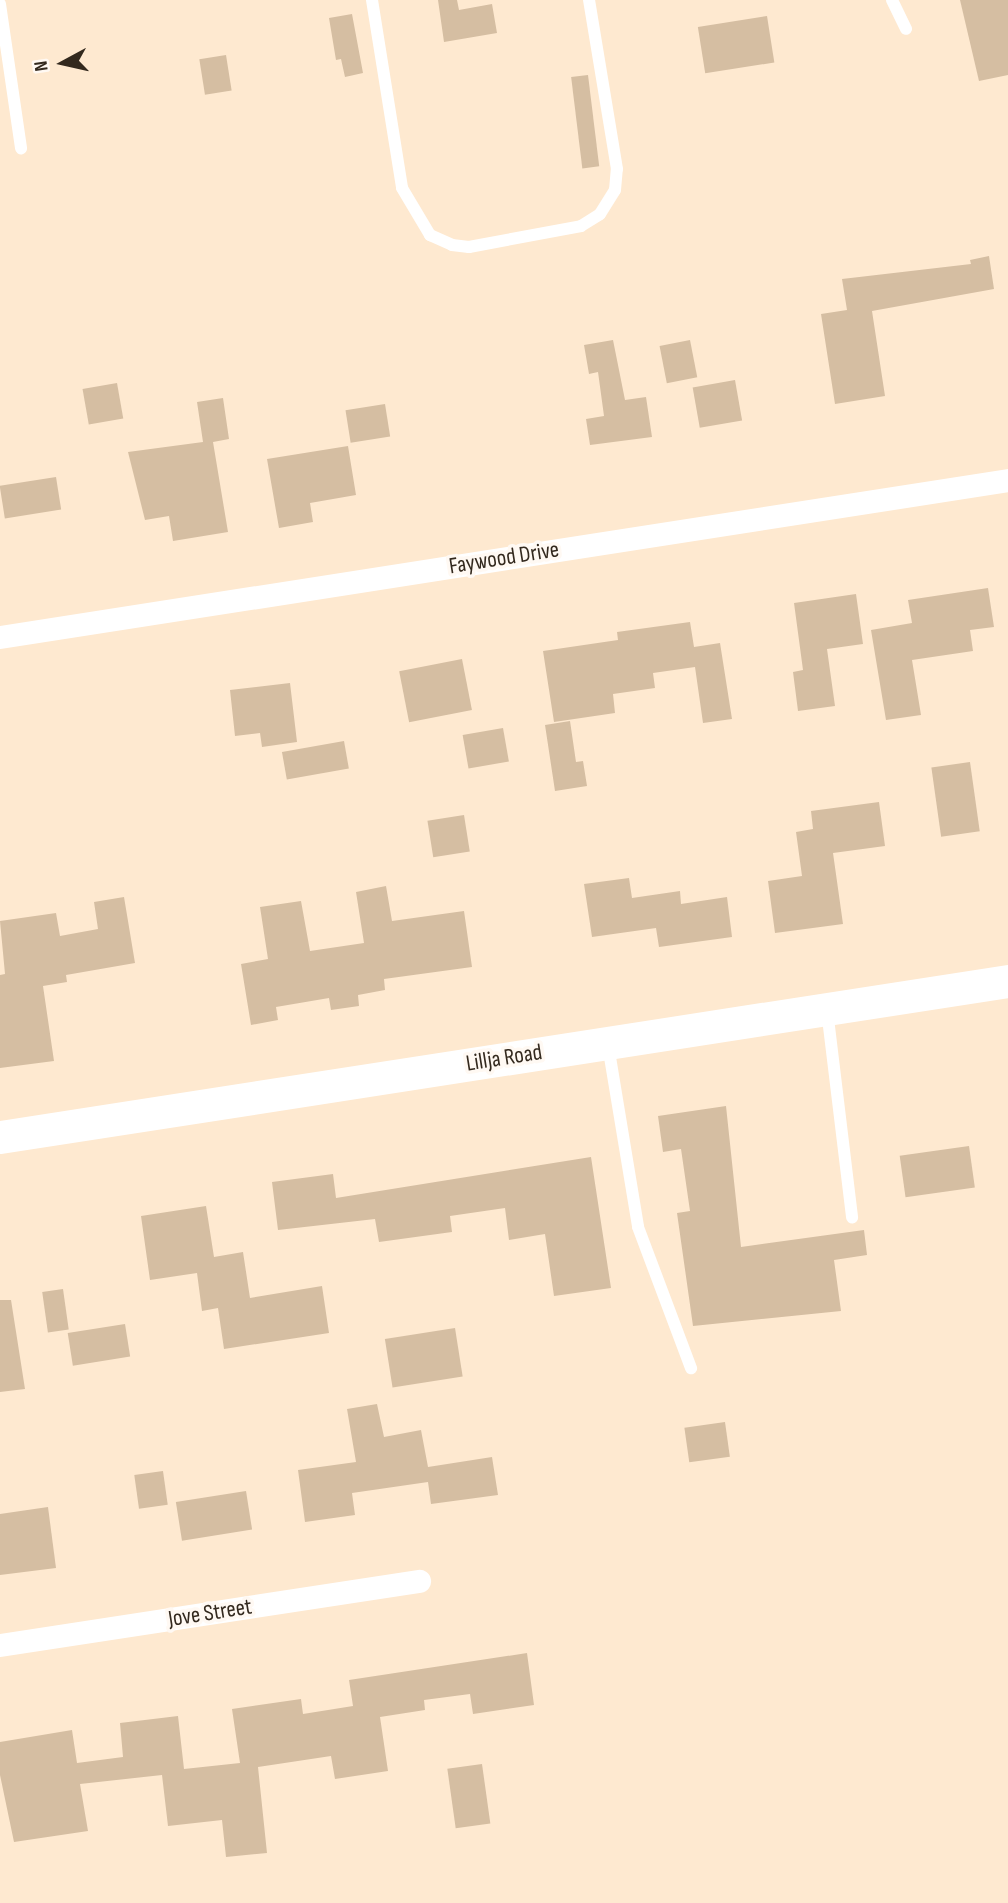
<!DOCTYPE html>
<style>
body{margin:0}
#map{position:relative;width:1008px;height:1903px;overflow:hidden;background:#fee9d0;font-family:"Sofia Sans Condensed",sans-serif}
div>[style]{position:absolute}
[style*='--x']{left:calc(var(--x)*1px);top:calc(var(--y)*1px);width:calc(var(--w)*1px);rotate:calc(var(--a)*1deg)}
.building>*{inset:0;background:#d5bea2;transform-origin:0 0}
.lane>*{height:12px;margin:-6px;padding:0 6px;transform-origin:6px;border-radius:6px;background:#fff}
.street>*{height:23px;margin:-11.5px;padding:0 11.5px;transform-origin:11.5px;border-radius:11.5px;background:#fff}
.secondary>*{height:33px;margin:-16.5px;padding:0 16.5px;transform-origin:16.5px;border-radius:16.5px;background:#fff}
span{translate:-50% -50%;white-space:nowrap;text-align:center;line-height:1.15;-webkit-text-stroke:7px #fff9f3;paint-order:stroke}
.street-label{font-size:23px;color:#33291e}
.north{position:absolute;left:28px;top:28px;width:70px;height:70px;-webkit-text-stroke:5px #fff9f3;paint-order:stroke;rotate:262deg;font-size:19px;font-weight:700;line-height:28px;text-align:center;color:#33291e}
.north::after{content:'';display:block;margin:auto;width:24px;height:32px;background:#33291e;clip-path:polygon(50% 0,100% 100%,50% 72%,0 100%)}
</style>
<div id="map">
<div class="building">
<div style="clip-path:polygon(438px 0,457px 0,459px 10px,492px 4px,497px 33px,444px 42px)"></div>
<div style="clip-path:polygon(960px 0,1008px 0,1008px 75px,979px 81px)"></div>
<div style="clip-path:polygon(352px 14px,363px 73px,345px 77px,341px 59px,336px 60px,329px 18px)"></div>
<div style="left:767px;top:16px;width:47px;height:70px;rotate:81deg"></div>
<div style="left:226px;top:55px;width:36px;height:27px;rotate:81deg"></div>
<div style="left:588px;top:75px;width:92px;height:17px;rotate:83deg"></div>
<div style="clip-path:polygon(989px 256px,994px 289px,872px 311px,885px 396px,835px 404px,821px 314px,847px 310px,842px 279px,971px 264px,970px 260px)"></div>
<div style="clip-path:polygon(613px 340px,625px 400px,646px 397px,652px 437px,590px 445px,586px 419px,604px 416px,598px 372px,589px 374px,584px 345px)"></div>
<div style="left:690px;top:340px;width:38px;height:31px;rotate:79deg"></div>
<div style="left:735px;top:380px;width:41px;height:43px;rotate:80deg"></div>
<div style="left:117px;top:383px;width:36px;height:35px;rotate:80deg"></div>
<div style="clip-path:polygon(223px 398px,229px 439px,213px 442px,228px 532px,173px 541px,169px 516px,145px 520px,128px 452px,203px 442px,197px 402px)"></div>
<div style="left:385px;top:404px;width:33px;height:40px;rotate:81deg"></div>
<div style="clip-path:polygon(348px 446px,356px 495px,310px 503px,313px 522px,279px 528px,267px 459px)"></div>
<div style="left:56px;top:477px;width:33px;height:57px;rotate:81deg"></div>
<div style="clip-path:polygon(988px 588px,994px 627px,970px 630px,973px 651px,912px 660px,921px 715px,886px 720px,871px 630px,912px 623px,908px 600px)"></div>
<div style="clip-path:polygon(856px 594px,863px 644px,827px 649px,835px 706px,798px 711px,793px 672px,803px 670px,794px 603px)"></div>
<div style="clip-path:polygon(690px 622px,694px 647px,720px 643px,732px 719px,703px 723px,695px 667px,653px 673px,655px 688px,613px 694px,615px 713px,554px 722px,543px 651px,618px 640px,617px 632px)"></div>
<div style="left:462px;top:659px;width:52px;height:64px;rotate:79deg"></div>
<div style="clip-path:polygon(290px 683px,297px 742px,262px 747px,260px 733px,235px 736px,230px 690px)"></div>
<div style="clip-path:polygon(570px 721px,576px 762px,583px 761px,587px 786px,555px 791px,545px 725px)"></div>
<div style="left:503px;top:728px;width:34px;height:41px;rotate:80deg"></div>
<div style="left:344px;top:741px;width:28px;height:63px;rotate:80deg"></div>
<div style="left:970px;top:762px;width:70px;height:39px;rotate:82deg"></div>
<div style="clip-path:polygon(879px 802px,885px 846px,833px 853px,843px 924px,775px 933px,768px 881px,802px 876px,796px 832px,813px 829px,811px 811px)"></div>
<div style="left:464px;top:815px;width:37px;height:37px;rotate:81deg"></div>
<div style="clip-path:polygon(629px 878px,632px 898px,680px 891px,681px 904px,727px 897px,732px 937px,659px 947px,656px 928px,592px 937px,584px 884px)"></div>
<div style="clip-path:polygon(386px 886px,392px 921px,464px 911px,472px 967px,384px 979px,385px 990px,358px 995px,359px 1006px,331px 1010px,329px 998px,276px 1007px,278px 1020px,251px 1025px,241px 964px,268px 959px,260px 907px,301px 901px,310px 951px,364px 943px,356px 892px)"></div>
<div style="clip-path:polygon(124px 897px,135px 963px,66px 975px,67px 982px,43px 986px,54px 1061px,0 1068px,0 975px,5px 974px,0 921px,56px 913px,60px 936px,98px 929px,94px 902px)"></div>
<div style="clip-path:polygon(726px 1106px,741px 1247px,864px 1230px,867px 1255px,834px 1260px,841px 1311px,693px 1326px,677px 1213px,690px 1211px,681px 1149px,663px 1152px,658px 1116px)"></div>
<div style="left:969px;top:1146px;width:42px;height:70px;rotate:82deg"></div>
<div style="clip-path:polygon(591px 1157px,611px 1288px,554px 1296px,545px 1234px,509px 1240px,505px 1208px,450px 1216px,452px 1232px,379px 1242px,375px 1219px,278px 1230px,272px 1182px,333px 1174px,336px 1198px)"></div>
<div style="clip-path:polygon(206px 1206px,214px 1257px,243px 1252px,250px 1298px,322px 1286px,329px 1333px,224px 1349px,218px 1308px,202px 1311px,197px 1273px,150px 1280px,141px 1216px)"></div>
<div style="left:63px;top:1289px;width:41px;height:21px;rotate:82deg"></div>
<div style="clip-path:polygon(0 1300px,11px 1300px,25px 1389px,0 1392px)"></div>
<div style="left:125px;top:1324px;width:33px;height:58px;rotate:81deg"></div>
<div style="left:455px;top:1328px;width:49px;height:71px;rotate:81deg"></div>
<div style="clip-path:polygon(377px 1404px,384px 1437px,421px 1430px,428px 1467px,492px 1457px,498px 1495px,431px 1504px,428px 1482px,352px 1493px,355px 1515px,305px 1522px,298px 1470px,356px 1462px,347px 1409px)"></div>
<div style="left:725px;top:1422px;width:35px;height:41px;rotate:82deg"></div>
<div style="left:163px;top:1471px;width:34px;height:29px;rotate:82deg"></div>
<div style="left:246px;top:1491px;width:39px;height:71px;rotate:81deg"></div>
<div style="clip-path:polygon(48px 1507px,56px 1568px,0 1575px,0 1514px)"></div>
<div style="clip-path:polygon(527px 1653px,534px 1705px,473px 1714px,470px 1694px,424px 1700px,425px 1710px,380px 1717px,388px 1771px,335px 1779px,331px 1756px,258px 1767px,267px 1853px,226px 1857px,222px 1820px,168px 1826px,162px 1775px,80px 1784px,88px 1831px,14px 1842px,0 1775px,0 1742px,72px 1730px,77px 1763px,123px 1757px,120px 1723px,178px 1716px,184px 1769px,240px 1763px,232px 1709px,301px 1699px,303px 1714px,353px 1706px,349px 1680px)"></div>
<div style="left:482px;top:1764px;width:60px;height:35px;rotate:82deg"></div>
</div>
<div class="lane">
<div style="--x:372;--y:0;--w:190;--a:80.9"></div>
<div style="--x:402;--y:188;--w:55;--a:59.2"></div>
<div style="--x:430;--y:235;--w:24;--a:24"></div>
<div style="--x:452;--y:245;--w:17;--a:7"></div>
<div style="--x:469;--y:247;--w:114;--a:-10.6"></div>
<div style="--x:581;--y:226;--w:22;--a:-32"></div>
<div style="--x:600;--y:214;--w:28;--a:-58"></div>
<div style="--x:615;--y:190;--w:21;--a:-85"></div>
<div style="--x:617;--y:169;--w:171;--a:-99.4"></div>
<div style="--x:892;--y:0;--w:32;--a:64"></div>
<div style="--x:0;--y:4;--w:146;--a:81.7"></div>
<div style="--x:827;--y:1010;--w:209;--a:83.1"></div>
<div style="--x:608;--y:1045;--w:184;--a:80.6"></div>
<div style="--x:638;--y:1227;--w:151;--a:69.4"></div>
</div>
<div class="street">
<div style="--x:0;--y:637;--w:1020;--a:-8.85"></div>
<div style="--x:0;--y:1645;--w:424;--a:-8.7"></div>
</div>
<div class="secondary">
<div style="--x:0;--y:1137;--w:1020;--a:-8.8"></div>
</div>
<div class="street-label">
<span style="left:504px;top:558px;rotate:-9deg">Faywood Drive</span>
<span style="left:504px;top:1058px;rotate:-9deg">Lillja Road</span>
<span style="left:210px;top:1613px;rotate:-9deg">Jove Street</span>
</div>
<div class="north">N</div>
</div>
